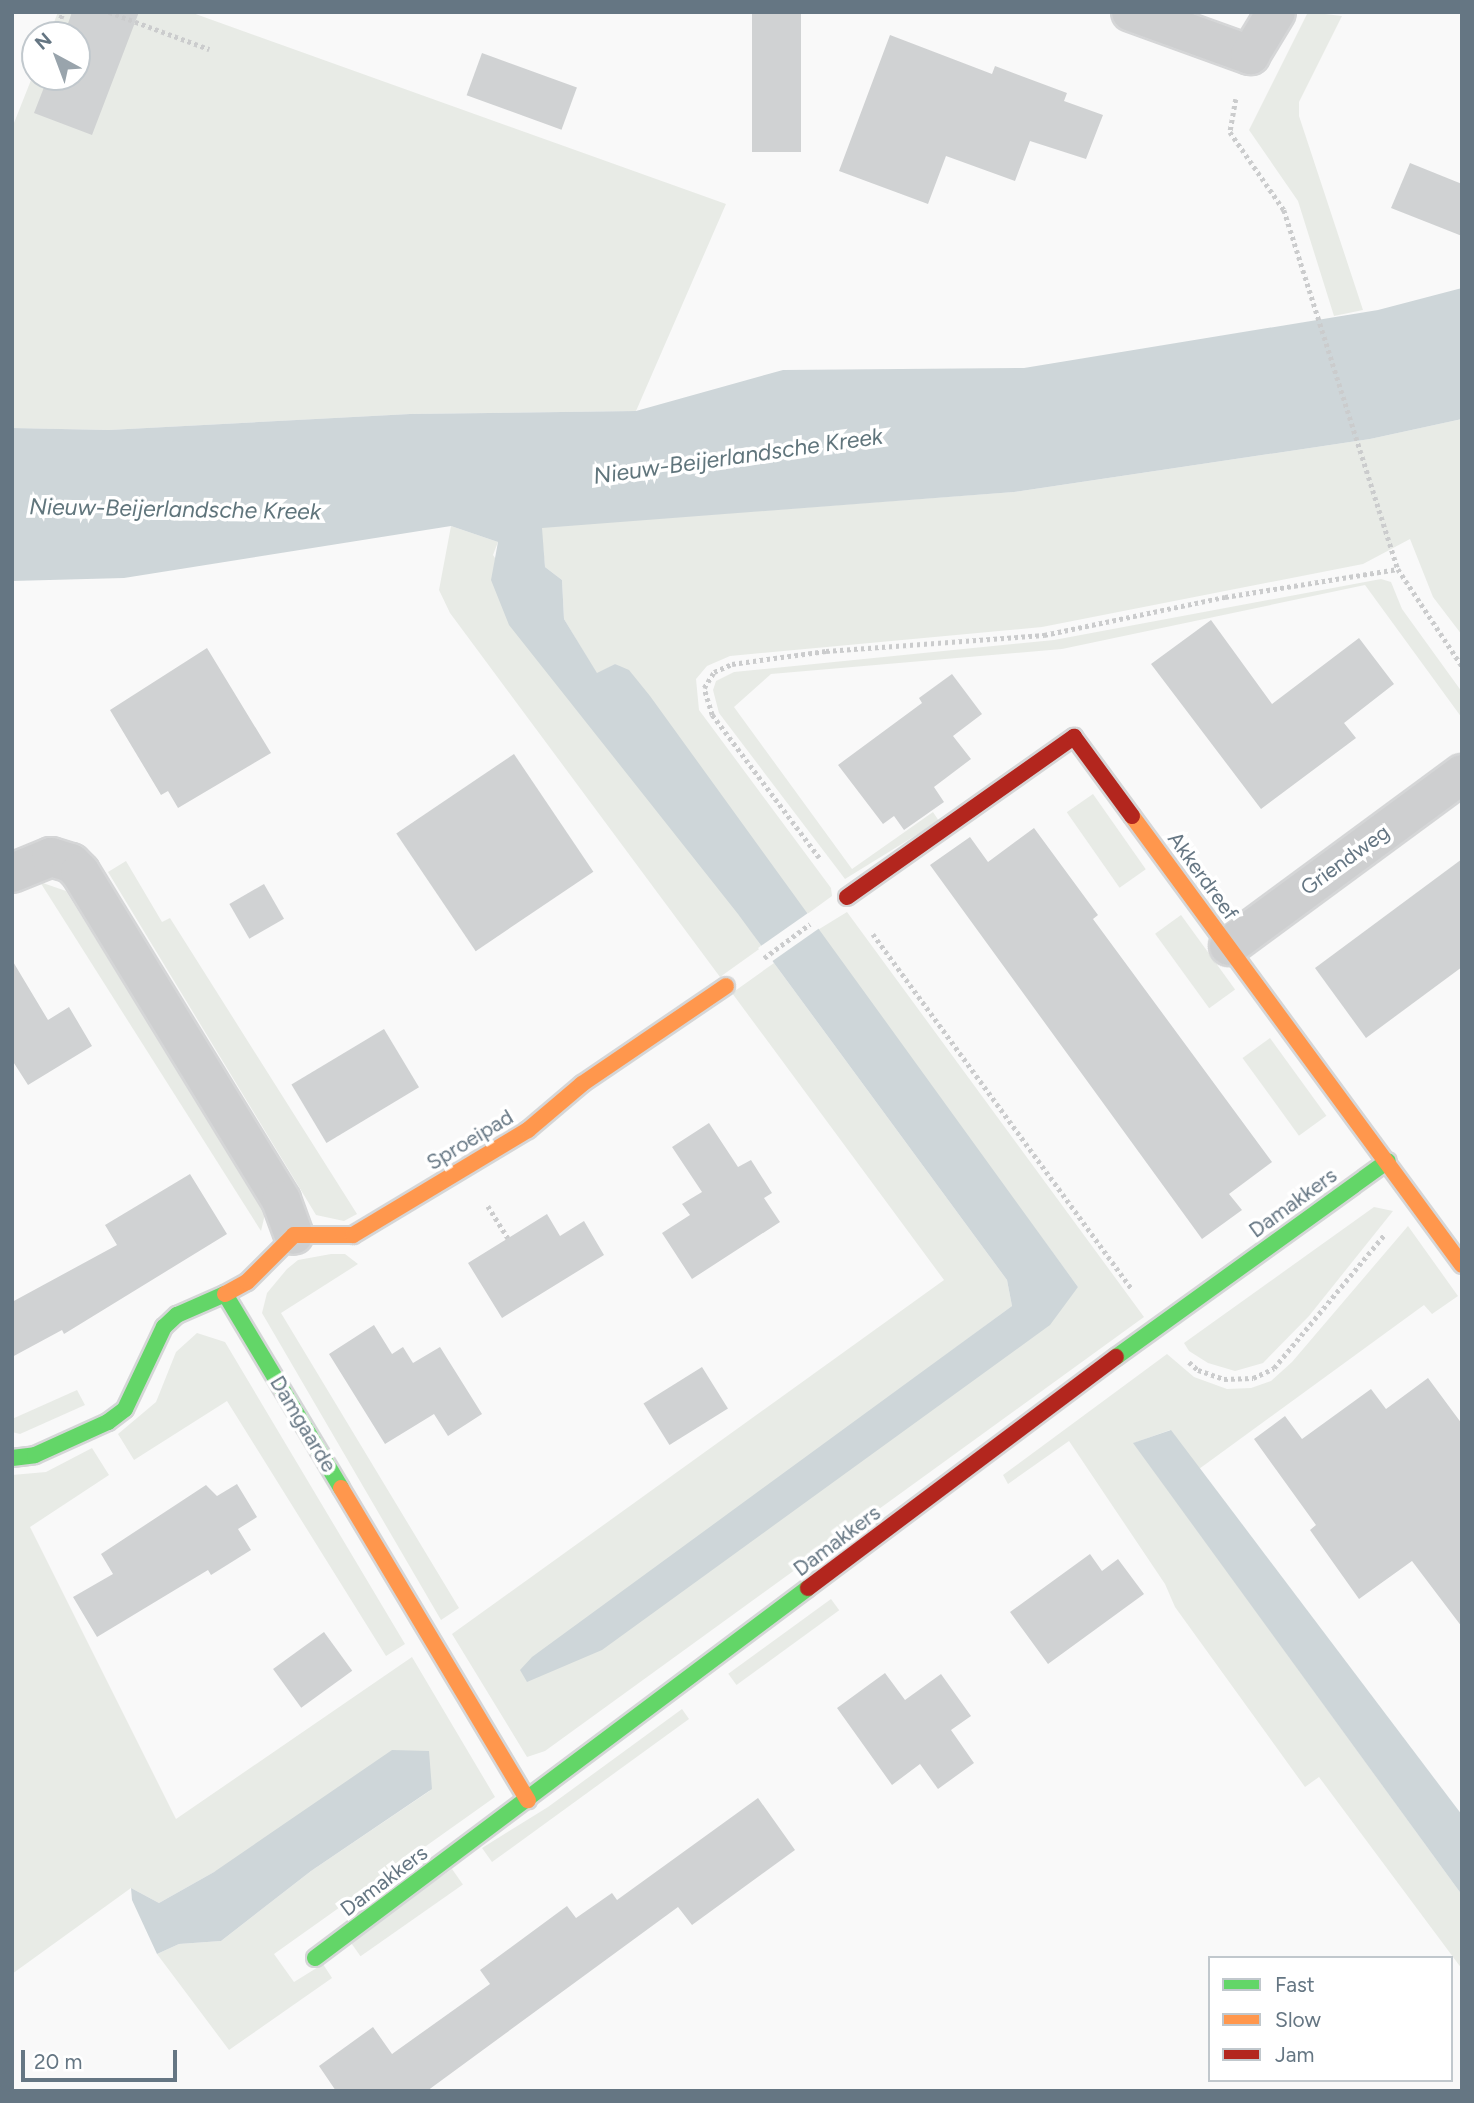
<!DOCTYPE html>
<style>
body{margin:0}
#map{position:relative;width:1474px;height:2103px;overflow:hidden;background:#f9f9f9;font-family:Figtree,sans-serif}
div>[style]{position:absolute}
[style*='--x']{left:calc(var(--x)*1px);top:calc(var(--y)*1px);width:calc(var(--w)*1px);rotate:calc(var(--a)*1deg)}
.green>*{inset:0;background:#e8ebe6;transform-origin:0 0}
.water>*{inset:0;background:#ced6d9}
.pier>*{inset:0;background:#f9f9f9;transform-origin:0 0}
.building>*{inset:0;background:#d0d2d3;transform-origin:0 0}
.path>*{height:4.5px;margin-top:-2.25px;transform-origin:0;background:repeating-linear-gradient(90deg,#cbcccd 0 3.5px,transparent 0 7px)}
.roads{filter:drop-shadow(2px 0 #d5d6d7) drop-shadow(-2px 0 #d5d6d7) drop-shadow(0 2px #d5d6d7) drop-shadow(0 -2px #d5d6d7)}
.street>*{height:38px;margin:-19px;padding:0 19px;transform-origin:19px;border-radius:19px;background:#cecfd0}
.fast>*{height:16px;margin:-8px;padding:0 8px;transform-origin:8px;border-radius:8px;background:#63d668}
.slow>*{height:16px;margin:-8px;padding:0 8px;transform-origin:8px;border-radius:8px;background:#ff974d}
.jam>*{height:16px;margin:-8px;padding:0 8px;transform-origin:8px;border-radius:8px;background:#b3261e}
span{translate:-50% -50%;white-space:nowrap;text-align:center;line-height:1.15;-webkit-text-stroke:7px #fff;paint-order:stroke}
.street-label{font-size:21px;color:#657683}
.water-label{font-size:23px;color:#60757c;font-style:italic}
.frame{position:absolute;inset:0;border:14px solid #657683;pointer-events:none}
.legend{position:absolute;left:1208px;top:1956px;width:245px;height:126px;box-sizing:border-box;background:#fff;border:2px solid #c1c8cd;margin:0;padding:9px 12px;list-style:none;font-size:21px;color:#657683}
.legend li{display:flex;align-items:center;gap:14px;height:35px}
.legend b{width:35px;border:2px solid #c1c8cd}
.north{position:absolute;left:21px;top:21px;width:70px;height:70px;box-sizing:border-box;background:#fff;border:2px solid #c1c8cd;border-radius:50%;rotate:319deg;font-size:19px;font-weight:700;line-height:28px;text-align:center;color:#657683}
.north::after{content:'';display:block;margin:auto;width:24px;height:32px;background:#99a4ac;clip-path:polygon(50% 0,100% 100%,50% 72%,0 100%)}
.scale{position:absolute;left:21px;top:2050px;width:156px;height:32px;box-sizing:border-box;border:4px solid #657683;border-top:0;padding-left:9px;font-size:21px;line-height:24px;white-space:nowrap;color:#657683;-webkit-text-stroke:5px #fff;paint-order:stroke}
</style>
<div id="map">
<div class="green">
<div style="clip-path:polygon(58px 12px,190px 12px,726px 204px,636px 411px,410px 414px,109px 430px,12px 428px,12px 128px,35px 70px,35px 77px,77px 77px,77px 35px,49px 35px)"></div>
<div style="clip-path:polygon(1308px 12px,1342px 16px,1299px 102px,1299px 116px,1363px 310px,1334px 316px,1298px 201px,1249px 130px)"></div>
<div style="clip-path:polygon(1462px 419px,1462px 635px,1433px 597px,1410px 539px,1363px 564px,1042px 627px,730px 656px,707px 666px,696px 679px,699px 710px,831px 888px,832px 896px,806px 915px,631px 673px,615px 664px,597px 674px,564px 619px,562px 580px,545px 567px,541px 527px,1014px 492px,1370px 439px)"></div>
<div style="clip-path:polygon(451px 526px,498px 542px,493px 555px,762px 947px,720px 977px,450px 613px,439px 590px)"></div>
<div style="clip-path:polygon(1381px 579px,1391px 582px,1402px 609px,1462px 692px,1462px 718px,1365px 585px,1062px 649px,771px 674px,734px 707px,852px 869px,933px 812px,939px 821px,845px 879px,719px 713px,713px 690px,716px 681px,734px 672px,1054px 640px)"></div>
<div style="left:1093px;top:794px;width:92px;height:32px;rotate:55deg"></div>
<div style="clip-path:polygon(126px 861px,162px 922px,170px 918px,357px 1214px,344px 1221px,316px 1215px,108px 872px)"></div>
<div style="clip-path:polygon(40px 882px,66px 891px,258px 1199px,265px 1214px,261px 1231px)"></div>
<div style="clip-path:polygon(847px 912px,1144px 1317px,545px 1751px,527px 1757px,452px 1634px,944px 1280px,732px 993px,774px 963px,1007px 1280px,1012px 1306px,520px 1670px,1078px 1287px,816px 931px)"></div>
<div style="left:1181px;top:915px;width:92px;height:32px;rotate:54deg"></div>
<div style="left:1270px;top:1038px;width:96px;height:34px;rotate:54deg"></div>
<div style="clip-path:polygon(1374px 1207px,1393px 1211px,1309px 1316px,1263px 1363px,1235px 1371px,1208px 1363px,1189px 1351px,1184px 1343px)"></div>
<div style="clip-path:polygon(1408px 1226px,1458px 1296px,1432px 1314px,1424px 1305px,1199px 1469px,1170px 1430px,1134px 1443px,1462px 1895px,1462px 1969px,1319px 1777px,1305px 1787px,1175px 1607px,1165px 1584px,1069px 1441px,1008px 1484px,1003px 1475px,1167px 1354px,1194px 1377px,1227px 1389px,1251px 1388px,1271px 1381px,1292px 1362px)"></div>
<div style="clip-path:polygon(331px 1254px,345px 1254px,358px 1264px,281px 1313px,459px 1608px,441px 1620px,262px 1313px,267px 1293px,287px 1269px,298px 1260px)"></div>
<div style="clip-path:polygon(197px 1333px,225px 1342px,405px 1644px,386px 1656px,227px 1401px,134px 1460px,118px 1434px,156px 1402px,176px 1352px)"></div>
<div style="clip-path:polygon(77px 1390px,85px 1405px,20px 1434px,12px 1432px,12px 1419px)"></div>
<div style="clip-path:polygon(92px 1448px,109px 1475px,30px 1527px,176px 1819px,412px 1657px,495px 1797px,274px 1954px,294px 1982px,323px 1964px,332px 1978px,229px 2050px,157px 1954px,179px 1944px,221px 1941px,311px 1871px,431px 1790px,214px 1872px,159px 1903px,131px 1888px,12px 1974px,12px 1475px,46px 1472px)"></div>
<div style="left:831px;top:1599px;width:14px;height:127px;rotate:54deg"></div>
<div style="clip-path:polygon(682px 1709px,689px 1719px,492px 1862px,482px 1848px,548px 1807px)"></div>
<div style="left:452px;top:1869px;width:19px;height:125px;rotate:55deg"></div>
</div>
<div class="water">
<div style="clip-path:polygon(1462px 288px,1462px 419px,1370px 439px,1014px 492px,542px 528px,545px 567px,562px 580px,564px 619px,597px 673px,615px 664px,629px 670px,650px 696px,1078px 1287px,1050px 1325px,602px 1650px,527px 1682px,520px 1670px,532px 1657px,1012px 1306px,1007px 1280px,738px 914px,509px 625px,491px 580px,498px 542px,451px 526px,124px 578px,12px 581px,12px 428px,109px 430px,410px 414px,636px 411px,783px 370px,1024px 368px,1378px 310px)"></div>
<div style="clip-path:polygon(1171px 1430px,1462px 1815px,1462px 1895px,1133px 1443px)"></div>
<div style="clip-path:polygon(392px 1750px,429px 1751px,432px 1789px,311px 1871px,221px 1941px,179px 1944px,157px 1954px,132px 1900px,131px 1888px,159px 1903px,214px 1872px)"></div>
</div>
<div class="pier">
<div style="left:808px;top:913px;width:19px;height:61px;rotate:55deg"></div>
</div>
<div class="building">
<div style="clip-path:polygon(72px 12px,139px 12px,92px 135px,34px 113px,48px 77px,77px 77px,77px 35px,64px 35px)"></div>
<div style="left:752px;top:12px;width:49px;height:140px"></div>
<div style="clip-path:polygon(890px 35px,992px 74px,995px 66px,1067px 93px,1064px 101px,1103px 115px,1086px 159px,1030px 141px,1015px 181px,946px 156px,928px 204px,839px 171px)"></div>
<div style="left:482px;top:53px;width:101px;height:45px;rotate:20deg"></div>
<div style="clip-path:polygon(1410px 163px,1462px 184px,1462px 236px,1391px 208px)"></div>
<div style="clip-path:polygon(1211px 620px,1272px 704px,1359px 638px,1394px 684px,1344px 723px,1356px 738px,1261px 809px,1151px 664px)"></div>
<div style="clip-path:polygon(207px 648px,271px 753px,178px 808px,168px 791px,161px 795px,110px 710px)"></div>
<div style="clip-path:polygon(952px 674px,982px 714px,953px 736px,971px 759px,934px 787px,944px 802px,904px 830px,894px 816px,883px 824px,838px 765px,922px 703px,919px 698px)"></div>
<div style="left:514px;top:754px;width:142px;height:142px;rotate:56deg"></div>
<div style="clip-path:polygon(1034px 828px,1098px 915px,1093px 919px,1272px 1162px,1229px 1194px,1242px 1210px,1202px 1239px,930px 865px,970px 837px,988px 862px)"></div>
<div style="clip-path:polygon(1462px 859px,1462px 967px,1366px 1038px,1315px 968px)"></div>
<div style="left:264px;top:884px;width:40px;height:40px;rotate:60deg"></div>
<div style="clip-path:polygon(12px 960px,48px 1020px,69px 1007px,92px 1046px,28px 1085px,12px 1060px)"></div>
<div style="left:384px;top:1029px;width:68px;height:108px;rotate:59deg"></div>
<div style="clip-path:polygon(709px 1123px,738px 1167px,751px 1160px,772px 1193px,764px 1198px,780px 1222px,692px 1279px,662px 1233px,690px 1215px,682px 1204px,702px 1192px,672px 1147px)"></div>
<div style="clip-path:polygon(190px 1174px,227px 1234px,64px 1334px,62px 1330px,12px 1357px,12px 1302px,117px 1245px,105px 1225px)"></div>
<div style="clip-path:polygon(547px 1214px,560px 1236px,584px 1221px,604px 1255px,502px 1318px,468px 1263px)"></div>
<div style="clip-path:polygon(374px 1325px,392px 1354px,403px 1347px,413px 1363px,440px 1347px,482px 1414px,448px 1436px,434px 1414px,385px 1444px,329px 1354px)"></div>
<div style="left:702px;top:1367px;width:49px;height:69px;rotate:58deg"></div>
<div style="clip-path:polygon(1428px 1378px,1462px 1424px,1462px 1627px,1412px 1561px,1359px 1599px,1310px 1530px,1316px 1525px,1254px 1439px,1285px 1416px,1302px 1439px,1371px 1389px,1386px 1409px)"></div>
<div style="clip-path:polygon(237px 1484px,257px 1517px,238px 1529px,251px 1550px,211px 1575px,208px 1570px,97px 1637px,73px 1597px,113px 1574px,101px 1554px,206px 1485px,217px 1496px)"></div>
<div style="clip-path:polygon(1090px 1554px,1102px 1571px,1118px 1559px,1144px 1594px,1048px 1664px,1010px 1612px)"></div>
<div style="left:324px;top:1632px;width:48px;height:63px;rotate:54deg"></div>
<div style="clip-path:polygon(885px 1673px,905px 1700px,941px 1674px,971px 1716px,951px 1730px,974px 1763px,938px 1789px,920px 1764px,892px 1785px,837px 1708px)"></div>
<div style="clip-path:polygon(758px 1798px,795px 1850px,692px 1925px,678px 1907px,427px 2091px,336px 2091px,319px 2066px,373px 2027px,392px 2054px,490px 1984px,480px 1970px,567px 1906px,576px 1918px,612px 1893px,617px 1900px)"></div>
</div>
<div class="path">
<div style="--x:109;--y:12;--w:107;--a:20.3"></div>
<div style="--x:58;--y:25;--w:14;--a:-69"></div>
<div style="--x:1236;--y:99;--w:34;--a:100"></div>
<div style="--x:1230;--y:132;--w:95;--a:55.3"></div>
<div style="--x:1284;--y:210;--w:377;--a:72.4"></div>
<div style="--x:1398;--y:569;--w:116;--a:56.6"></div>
<div style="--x:819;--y:858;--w:179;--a:-126.8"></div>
<div style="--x:712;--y:715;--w:28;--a:-107"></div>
<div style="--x:704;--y:688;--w:19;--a:-58"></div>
<div style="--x:714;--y:672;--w:20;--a:-24"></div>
<div style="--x:732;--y:664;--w:95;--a:-7.9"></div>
<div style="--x:826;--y:651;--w:219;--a:-4.2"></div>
<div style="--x:1044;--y:635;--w:185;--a:-11.9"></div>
<div style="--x:1225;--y:597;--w:175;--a:-9.2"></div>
<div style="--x:873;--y:934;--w:439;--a:53.9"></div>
<div style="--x:764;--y:958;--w:57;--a:-36.5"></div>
<div style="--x:488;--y:1206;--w:38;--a:58"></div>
<div style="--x:1189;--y:1362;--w:12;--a:42"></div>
<div style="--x:1198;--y:1370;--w:28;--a:19"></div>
<div style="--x:1224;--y:1379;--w:29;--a:-2"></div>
<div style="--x:1253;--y:1378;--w:23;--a:-25"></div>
<div style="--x:1274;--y:1368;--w:173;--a:-50.4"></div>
</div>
<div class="roads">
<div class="street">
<div style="--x:1131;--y:12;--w:127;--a:19.9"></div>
<div style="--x:1250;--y:55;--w:50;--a:-58.8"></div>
<div style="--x:12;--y:873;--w:42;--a:-22.3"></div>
<div style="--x:51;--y:857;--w:21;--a:17"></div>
<div style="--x:71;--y:863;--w:13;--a:45"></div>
<div style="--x:80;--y:872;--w:385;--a:58.5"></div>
<div style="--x:281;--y:1200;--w:37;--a:70"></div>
<div style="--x:1229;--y:946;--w:290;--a:-36.4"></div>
</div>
<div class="fast">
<div style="--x:1116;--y:1357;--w:335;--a:-35.8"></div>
<div style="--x:12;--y:1458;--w:23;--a:-7"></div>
<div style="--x:35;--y:1455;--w:80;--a:-24.3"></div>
<div style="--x:108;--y:1422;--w:21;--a:-37"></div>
<div style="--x:125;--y:1409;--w:91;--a:-64.6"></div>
<div style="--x:164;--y:1327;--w:18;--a:-43"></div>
<div style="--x:177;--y:1315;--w:52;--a:-23.6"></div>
<div style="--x:225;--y:1294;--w:226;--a:59.1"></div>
<div style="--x:315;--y:1958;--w:616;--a:-36.89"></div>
</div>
<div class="slow">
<div style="--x:1132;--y:816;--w:557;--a:53.69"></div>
<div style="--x:225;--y:1294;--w:25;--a:-29"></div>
<div style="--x:247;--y:1282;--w:66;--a:-45"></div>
<div style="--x:294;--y:1235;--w:59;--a:0"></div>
<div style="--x:353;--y:1235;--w:204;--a:-31"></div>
<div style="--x:528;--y:1130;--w:71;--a:-40.4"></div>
<div style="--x:582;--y:1084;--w:174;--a:-34.2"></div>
<div style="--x:341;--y:1488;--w:364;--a:59.1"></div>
</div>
<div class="jam">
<div style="--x:847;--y:897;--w:278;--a:-35.2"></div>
<div style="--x:1074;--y:737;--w:98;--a:53.7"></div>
<div style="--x:808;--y:1588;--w:385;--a:-36.9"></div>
</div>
</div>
<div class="street-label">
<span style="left:1345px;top:860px;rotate:-36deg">Griendweg</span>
<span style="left:1203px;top:876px;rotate:54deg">Akkerdreef</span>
<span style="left:470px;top:1140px;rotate:-31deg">Sproeipad</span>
<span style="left:1293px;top:1203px;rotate:-36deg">Damakkers</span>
<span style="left:303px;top:1424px;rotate:59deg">Damgaarde</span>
<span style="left:837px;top:1541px;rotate:-37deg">Damakkers</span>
<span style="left:384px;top:1881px;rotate:-37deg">Damakkers</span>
</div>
<div class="water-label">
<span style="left:738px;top:456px;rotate:-8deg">Nieuw-Beijerlandsche Kreek</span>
<span style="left:175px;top:509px;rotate:1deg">Nieuw-Beijerlandsche Kreek</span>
</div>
<div class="frame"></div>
<ul class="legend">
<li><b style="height:9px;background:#63d668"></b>Fast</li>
<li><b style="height:9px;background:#ff974d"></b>Slow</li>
<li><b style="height:9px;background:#b3261e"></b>Jam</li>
</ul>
<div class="north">N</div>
<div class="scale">20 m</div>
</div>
